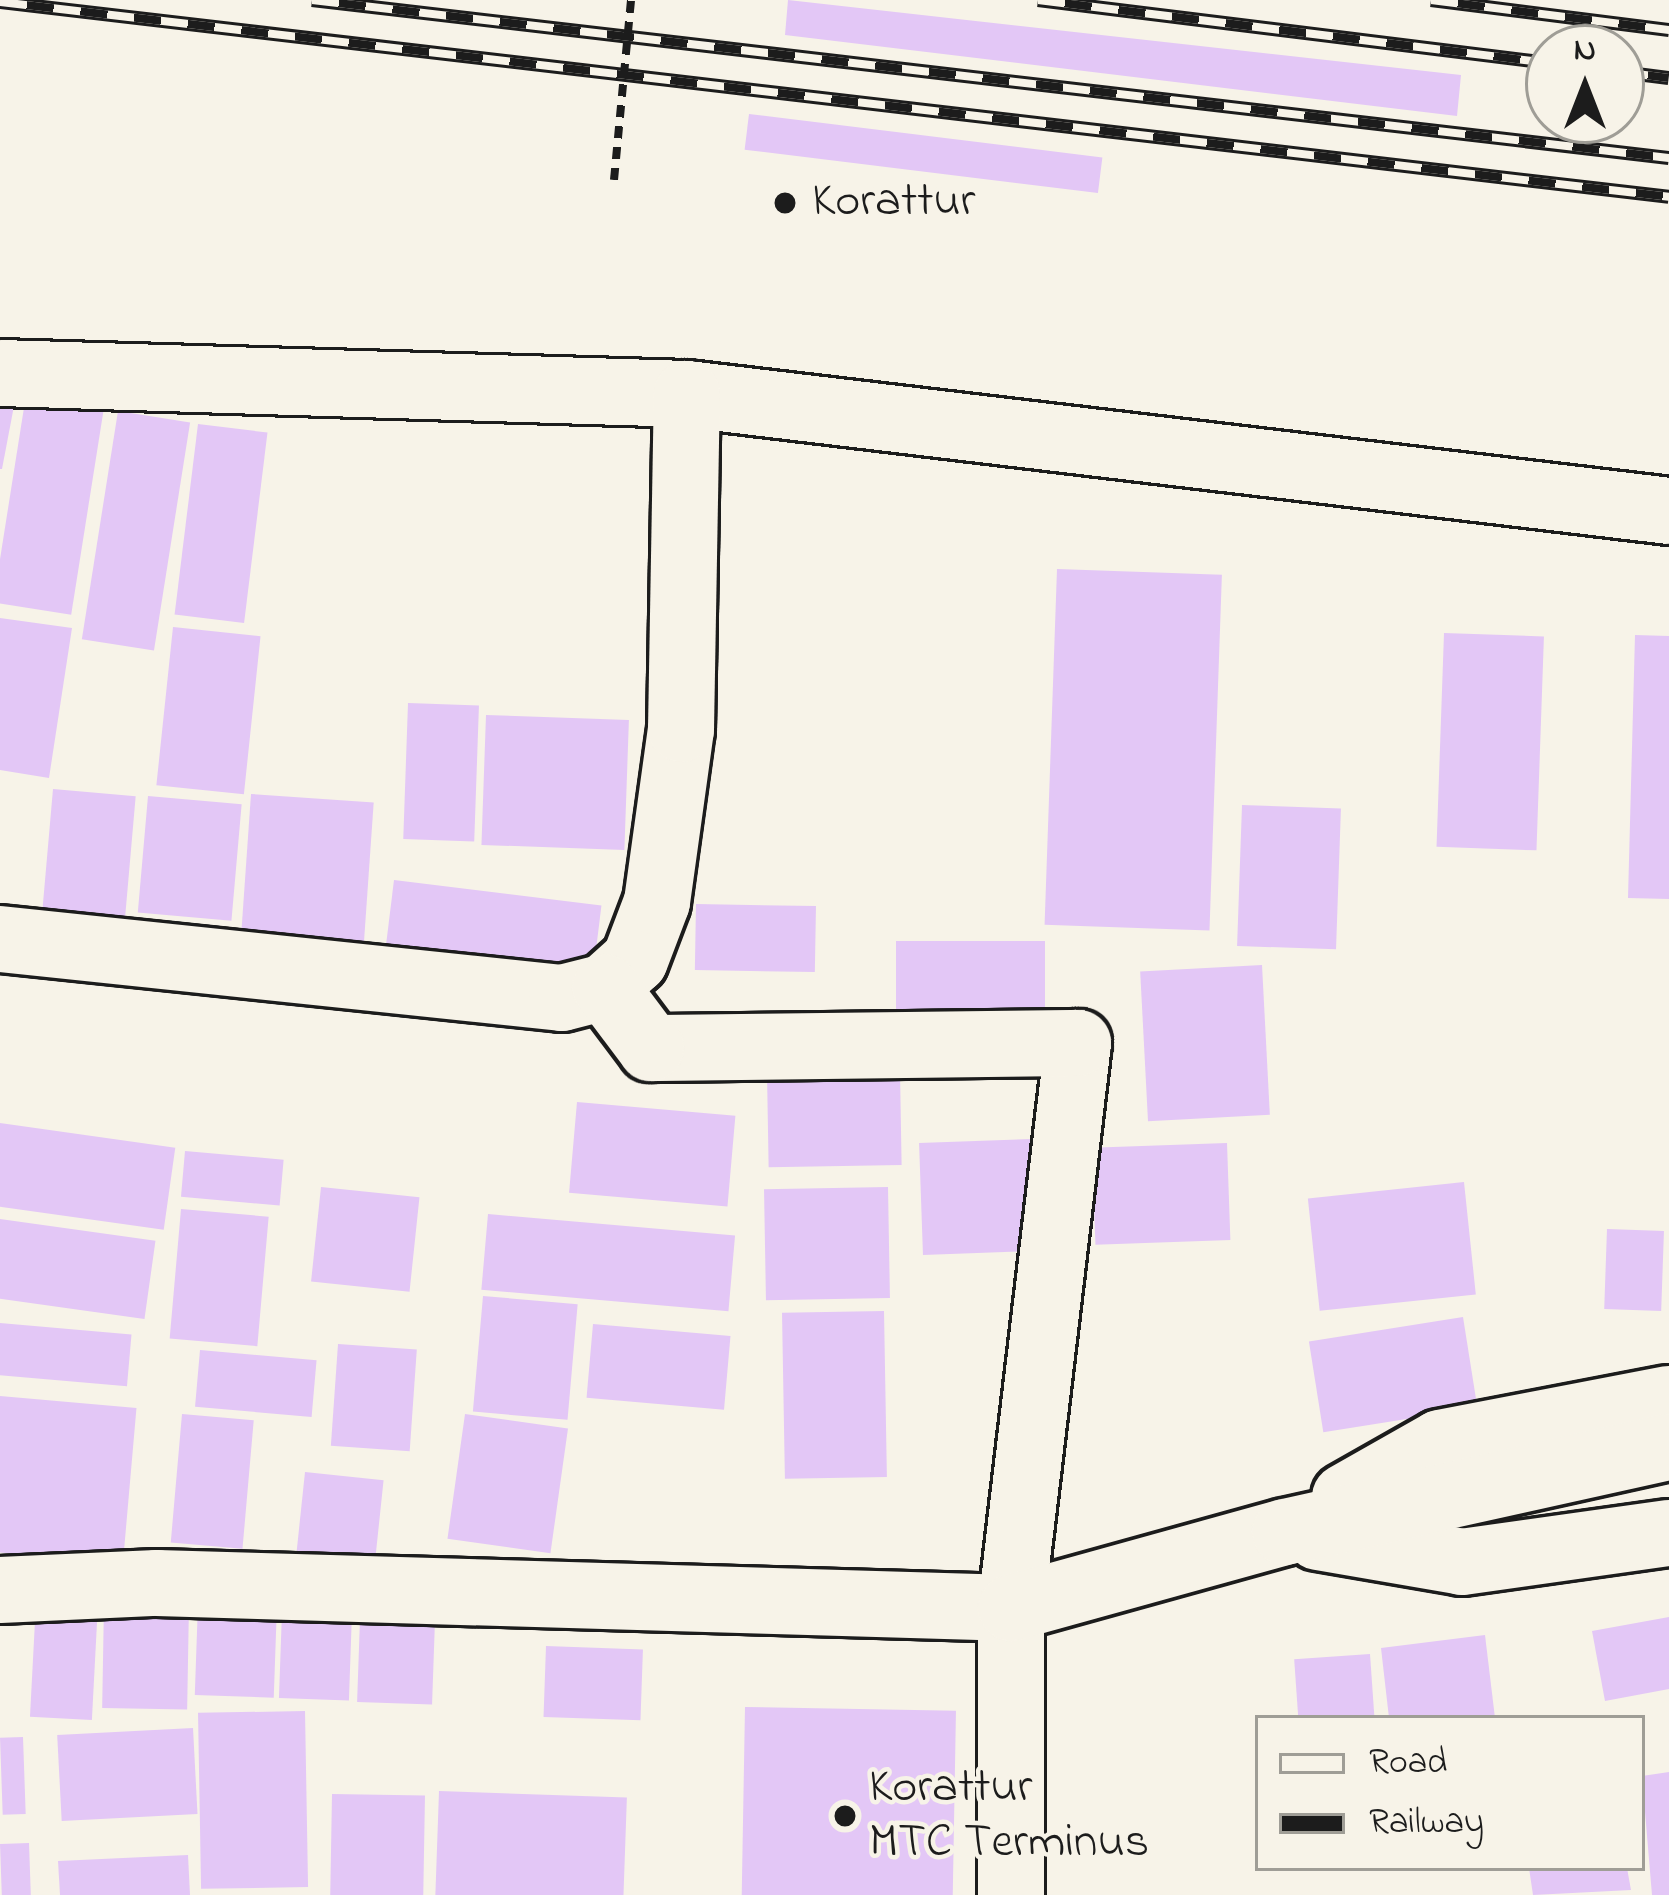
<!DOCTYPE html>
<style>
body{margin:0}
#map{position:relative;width:1669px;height:1895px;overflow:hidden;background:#f7f3e8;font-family:"Indie Flower",sans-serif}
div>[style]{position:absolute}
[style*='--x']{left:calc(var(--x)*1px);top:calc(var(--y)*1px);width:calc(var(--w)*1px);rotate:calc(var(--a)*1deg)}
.building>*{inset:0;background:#e3c7f6;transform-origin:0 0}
.roads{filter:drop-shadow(3px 0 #1c1c1c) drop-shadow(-3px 0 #1c1c1c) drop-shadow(0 3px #1c1c1c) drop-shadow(0 -3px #1c1c1c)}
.minor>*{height:66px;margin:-33px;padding:0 33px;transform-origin:33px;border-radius:33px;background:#f7f3e8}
.tertiary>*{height:66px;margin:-33px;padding:0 33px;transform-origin:33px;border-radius:33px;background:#f7f3e8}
.rail>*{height:14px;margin-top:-7px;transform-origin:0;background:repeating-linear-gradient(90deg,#f7f3e8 0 27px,#1c1c1c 0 54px);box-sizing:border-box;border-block:3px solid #1c1c1c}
.path-bridge>*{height:8px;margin-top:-4px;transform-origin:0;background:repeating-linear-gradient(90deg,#1c1c1c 0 12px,transparent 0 21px)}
.dots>*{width:33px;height:33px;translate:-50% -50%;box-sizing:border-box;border:6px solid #f7f3e8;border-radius:50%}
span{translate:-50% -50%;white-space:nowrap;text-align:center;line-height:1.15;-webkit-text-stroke:9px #f7f3e8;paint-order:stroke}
.poi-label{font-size:48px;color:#1c1c1c}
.left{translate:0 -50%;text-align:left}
.legend{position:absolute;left:1255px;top:1715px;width:390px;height:156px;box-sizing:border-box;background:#f7f3e8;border:3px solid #9f9d96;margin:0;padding:15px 21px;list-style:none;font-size:36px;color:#1c1c1c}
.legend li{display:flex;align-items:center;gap:24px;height:60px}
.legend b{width:60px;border:3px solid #9f9d96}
.north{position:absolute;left:1525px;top:24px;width:120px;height:120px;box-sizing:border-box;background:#f7f3e8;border:3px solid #9f9d96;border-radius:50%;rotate:0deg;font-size:33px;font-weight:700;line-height:48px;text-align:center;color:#1c1c1c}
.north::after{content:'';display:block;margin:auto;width:42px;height:54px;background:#1c1c1c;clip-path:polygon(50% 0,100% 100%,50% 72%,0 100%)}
</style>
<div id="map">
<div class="building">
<div style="clip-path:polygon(788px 0,1461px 75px,1457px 116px,785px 35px)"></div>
<div style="left:749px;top:114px;width:356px;height:36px;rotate:7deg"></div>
<div style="clip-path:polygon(0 387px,17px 390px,2px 469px,0 469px)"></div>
<div style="left:26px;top:395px;width:79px;height:210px;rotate:9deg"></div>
<div style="left:118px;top:411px;width:73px;height:231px;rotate:9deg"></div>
<div style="left:198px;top:424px;width:70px;height:192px;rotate:7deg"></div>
<div style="left:1057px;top:569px;width:165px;height:356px;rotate:2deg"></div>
<div style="clip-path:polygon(0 618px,72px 628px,49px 778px,0 770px)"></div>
<div style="left:173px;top:627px;width:88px;height:159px;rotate:6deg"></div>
<div style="left:1444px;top:633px;width:100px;height:214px;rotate:2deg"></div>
<div style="clip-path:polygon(1635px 635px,1669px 636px,1669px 899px,1628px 898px)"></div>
<div style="left:408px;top:703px;width:71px;height:136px;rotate:2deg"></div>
<div style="left:486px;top:715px;width:143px;height:130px;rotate:2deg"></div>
<div style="left:53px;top:789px;width:83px;height:143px;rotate:5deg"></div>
<div style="left:251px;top:794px;width:123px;height:146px;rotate:4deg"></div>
<div style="left:148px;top:796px;width:94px;height:117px;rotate:5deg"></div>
<div style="left:1242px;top:805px;width:99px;height:141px;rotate:2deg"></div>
<div style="left:394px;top:880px;width:209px;height:74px;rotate:7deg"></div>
<div style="left:696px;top:904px;width:120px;height:66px;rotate:1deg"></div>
<div style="left:896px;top:941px;width:149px;height:89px"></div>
<div style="left:1262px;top:965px;width:150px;height:122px;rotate:87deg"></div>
<div style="left:900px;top:1072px;width:93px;height:133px;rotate:89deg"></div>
<div style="left:577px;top:1102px;width:159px;height:91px;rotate:5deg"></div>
<div style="left:0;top:1123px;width:177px;height:83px;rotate:8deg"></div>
<div style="left:1032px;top:1139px;width:112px;height:113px;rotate:88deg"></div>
<div style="left:1227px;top:1143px;width:97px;height:135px;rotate:88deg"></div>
<div style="left:185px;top:1151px;width:99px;height:46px;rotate:5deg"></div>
<div style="left:1464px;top:1182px;width:113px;height:157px;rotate:84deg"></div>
<div style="left:321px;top:1187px;width:99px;height:95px;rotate:6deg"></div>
<div style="left:888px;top:1187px;width:111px;height:124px;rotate:89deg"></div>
<div style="left:181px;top:1209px;width:88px;height:130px;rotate:5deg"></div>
<div style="left:488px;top:1214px;width:248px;height:76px;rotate:5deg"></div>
<div style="left:0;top:1219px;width:157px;height:79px;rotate:8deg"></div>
<div style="left:1607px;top:1229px;width:57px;height:80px;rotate:2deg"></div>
<div style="left:483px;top:1296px;width:95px;height:116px;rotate:5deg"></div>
<div style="left:884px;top:1311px;width:166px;height:102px;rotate:89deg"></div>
<div style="left:1463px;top:1317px;width:92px;height:156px;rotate:81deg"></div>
<div style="left:0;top:1323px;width:132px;height:52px;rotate:5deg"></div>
<div style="left:593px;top:1324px;width:138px;height:74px;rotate:5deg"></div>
<div style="left:338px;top:1344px;width:79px;height:102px;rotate:4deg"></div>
<div style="left:200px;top:1350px;width:117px;height:57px;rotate:5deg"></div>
<div style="left:0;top:1396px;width:137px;height:156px;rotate:5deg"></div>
<div style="left:182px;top:1414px;width:72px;height:129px;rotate:5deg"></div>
<div style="left:465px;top:1414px;width:104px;height:126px;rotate:8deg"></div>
<div style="left:305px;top:1472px;width:79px;height:81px;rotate:6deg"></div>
<div style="left:36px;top:1602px;width:62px;height:115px;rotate:3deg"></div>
<div style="left:104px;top:1603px;width:85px;height:105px;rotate:1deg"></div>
<div style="left:198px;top:1603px;width:79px;height:92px;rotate:2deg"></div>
<div style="left:282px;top:1611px;width:70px;height:87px;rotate:2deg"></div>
<div style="clip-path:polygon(1669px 1617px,1669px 1689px,1605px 1701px,1592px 1631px)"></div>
<div style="left:360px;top:1619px;width:75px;height:83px;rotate:2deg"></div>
<div style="clip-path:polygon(1485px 1635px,1495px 1718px,1389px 1718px,1381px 1648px)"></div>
<div style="left:546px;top:1646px;width:97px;height:71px;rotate:2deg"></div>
<div style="left:1370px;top:1654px;width:64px;height:76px;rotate:86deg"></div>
<div style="left:745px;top:1707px;width:211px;height:188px;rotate:1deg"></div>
<div style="left:305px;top:1711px;width:176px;height:107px;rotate:89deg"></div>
<div style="left:193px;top:1728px;width:86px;height:136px;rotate:87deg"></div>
<div style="left:23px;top:1737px;width:77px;height:23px;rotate:88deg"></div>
<div style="clip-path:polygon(1669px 1772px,1669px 1895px,1652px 1895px,1642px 1776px)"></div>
<div style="left:439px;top:1791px;width:188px;height:104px;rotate:2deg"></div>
<div style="left:332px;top:1794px;width:93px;height:101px;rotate:1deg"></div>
<div style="left:29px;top:1843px;width:52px;height:29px;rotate:88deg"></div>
<div style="clip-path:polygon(188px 1855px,190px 1895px,60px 1895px,58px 1861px)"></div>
<div style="clip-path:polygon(1529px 1868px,1627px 1868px,1631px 1890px,1533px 1895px)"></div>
</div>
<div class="roads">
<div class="minor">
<div style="--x:0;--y:373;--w:687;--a:1.75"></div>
<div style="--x:687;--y:394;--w:989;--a:6.79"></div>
<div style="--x:0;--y:939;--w:565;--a:5.99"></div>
<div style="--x:562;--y:998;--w:44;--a:-14.3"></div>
<div style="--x:605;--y:987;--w:40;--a:-42"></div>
<div style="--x:635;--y:960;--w:62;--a:-69.2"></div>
<div style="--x:657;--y:902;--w:175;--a:-82.1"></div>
<div style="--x:681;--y:729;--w:335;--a:-89"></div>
<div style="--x:0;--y:1590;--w:157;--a:-2.6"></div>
<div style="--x:157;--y:1583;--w:854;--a:1.68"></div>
<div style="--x:1011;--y:1608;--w:569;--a:-83.24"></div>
<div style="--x:1078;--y:1043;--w:427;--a:179.3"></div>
<div style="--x:651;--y:1048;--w:76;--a:-127"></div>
</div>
<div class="tertiary">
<div style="--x:1345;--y:1497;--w:109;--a:-29.6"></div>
<div style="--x:1440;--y:1443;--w:233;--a:-10.9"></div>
<div style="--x:1318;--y:1537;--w:146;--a:9.8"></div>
<div style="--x:1462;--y:1562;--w:209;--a:-8"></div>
<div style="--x:1011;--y:1895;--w:287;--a:-90"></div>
<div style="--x:1011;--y:1608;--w:284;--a:-15.5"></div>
<div style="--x:1285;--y:1532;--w:393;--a:-12.5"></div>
</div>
</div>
<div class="rail">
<div style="--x:312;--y:0;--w:1366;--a:6.64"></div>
<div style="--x:1038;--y:0;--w:515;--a:7.03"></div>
<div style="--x:1431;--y:0;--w:240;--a:7.2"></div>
<div style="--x:0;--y:2;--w:1680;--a:6.66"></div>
<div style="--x:1621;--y:72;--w:48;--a:7.1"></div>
</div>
<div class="path-bridge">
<div style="--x:614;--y:180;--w:181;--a:-84.6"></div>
</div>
<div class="dots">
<div style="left:785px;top:203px;background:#1c1c1c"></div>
<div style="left:845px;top:1816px;background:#1c1c1c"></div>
</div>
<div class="poi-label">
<span class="left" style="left:812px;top:203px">Korattur</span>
<span class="left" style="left:869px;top:1816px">Korattur<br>MTC Terminus</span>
</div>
<ul class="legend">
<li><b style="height:15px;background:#f7f3e8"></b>Road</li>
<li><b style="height:15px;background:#1c1c1c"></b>Railway</li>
</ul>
<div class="north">N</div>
</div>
